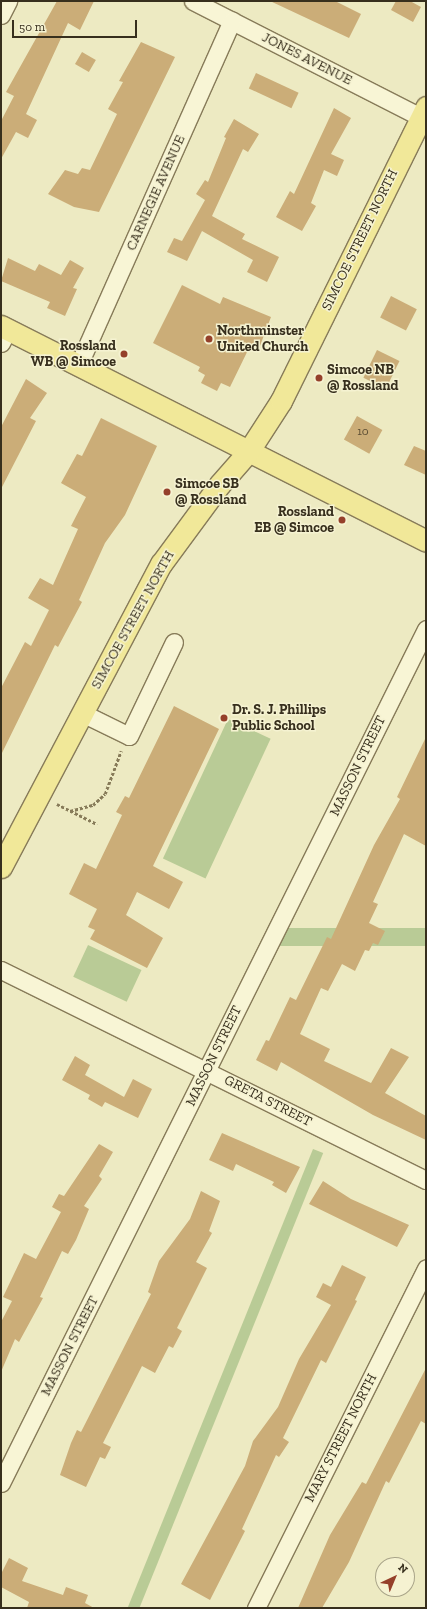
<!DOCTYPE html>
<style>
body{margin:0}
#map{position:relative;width:427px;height:1609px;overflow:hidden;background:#edeac2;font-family:"Zilla Slab",serif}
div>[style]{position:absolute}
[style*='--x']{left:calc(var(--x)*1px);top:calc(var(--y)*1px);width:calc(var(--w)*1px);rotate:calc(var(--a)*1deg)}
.green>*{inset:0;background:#b9cb96;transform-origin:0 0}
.building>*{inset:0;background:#cbad78;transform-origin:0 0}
.path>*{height:2.5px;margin-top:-1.25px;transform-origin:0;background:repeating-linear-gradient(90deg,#877b59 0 3px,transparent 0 5px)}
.roads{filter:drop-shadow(1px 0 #877b59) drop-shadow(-1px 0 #877b59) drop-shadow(0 1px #877b59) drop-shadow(0 -1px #877b59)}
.minor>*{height:17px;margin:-8.5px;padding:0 8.5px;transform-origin:8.5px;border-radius:8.5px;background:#f8f5d5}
.major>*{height:21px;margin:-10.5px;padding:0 10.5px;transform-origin:10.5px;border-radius:10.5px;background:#f1e899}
.dots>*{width:11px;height:11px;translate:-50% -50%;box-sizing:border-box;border:2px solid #f5f2d1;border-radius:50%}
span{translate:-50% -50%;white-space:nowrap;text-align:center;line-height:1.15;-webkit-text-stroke:3px #f5f2d1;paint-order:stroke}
.number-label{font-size:12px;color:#5c4e34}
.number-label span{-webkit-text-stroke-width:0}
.street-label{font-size:14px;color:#372f1d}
.poi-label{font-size:14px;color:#372f1d;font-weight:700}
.left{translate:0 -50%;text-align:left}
.right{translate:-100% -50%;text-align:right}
.frame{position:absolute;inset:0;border:2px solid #372f1d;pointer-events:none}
.north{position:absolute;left:375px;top:1557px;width:40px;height:40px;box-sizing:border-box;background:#f5f2d1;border:1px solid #a9a489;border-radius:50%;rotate:44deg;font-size:11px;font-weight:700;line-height:16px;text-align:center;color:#372f1d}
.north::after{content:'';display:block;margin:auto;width:14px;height:18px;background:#95402a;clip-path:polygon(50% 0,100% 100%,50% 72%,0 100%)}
.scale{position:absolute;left:12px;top:20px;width:125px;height:18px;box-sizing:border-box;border:2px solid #372f1d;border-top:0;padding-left:5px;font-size:12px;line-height:14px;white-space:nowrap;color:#372f1d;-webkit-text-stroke:3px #f5f2d1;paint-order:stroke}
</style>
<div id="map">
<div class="green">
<div style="left:228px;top:719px;width:47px;height:154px;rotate:25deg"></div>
<div style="left:426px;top:928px;width:18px;height:154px;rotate:90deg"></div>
<div style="left:88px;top:945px;width:59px;height:35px;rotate:25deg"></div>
<div style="left:313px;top:1149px;width:11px;height:507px;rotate:22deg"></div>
</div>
<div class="building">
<div style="clip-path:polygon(57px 1px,94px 1px,80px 30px,68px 23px,26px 114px,37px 120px,28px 138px,16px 132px,1px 159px,1px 121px,14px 96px,6px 92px)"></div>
<div style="clip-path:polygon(270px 1px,335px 1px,361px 14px,349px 38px)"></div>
<div style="clip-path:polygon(396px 1px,410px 1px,421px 7px,413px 22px,391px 10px)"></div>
<div style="clip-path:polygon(141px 42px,175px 57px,99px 212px,74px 207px,48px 194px,65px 170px,78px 174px,82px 168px,90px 170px,117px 114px,108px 109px,123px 82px,119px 81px)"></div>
<div style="left:82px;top:52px;width:16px;height:14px;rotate:30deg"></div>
<div style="left:256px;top:73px;width:47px;height:17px;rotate:25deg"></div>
<div style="clip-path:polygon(334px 108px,351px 118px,331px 154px,344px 160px,337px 176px,324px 170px,311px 203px,316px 206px,302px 231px,276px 217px,290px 191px,294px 194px)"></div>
<div style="clip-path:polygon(234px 119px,259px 134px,248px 152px,243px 149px,212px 216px,245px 234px,242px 239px,279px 257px,267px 282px,247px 272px,253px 260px,202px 231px,187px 261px,167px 252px,174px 238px,182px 241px,205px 200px,196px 194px,205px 180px,208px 182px,226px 138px,224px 137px)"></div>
<div style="clip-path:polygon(8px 258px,35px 271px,39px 264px,61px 275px,70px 260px,84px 268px,73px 288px,77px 289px,65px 316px,47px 308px,50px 302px,1px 281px)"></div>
<div style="clip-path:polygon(182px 285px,220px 304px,223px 297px,271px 317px,258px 351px,250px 346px,230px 387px,221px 383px,217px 391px,201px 383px,205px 375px,198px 371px,200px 367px,153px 343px)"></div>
<div style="left:391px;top:296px;width:29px;height:24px;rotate:27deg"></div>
<div style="left:377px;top:350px;width:25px;height:31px;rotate:26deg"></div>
<div style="clip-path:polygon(26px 379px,47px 393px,30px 418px,36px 421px,1px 489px,1px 427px)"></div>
<div style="left:357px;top:416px;width:29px;height:27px;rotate:29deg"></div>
<div style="clip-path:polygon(101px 418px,157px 446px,125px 515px,105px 543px,79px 600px,82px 602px,58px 647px,55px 645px,1px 755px,1px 688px,25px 642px,31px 646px,49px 610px,28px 598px,40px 578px,53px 585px,78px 529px,71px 526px,86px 497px,61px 483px,77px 454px,82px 456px)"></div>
<div style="clip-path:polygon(414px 446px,426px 451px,426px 475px,404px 465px)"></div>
<div style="clip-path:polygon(174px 706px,219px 729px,153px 866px,183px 882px,169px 909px,137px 892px,126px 915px,163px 938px,147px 968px,90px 939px,95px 930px,88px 927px,97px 909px,69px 894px,84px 863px,96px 869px,122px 815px,116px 812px,125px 796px,129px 798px)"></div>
<div style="clip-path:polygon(426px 737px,426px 846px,404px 834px,373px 902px,378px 904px,369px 923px,385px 931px,378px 945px,373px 943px,369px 951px,365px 950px,355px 971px,342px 964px,328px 991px,321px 988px,300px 1034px,330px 1049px,324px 1061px,371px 1083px,391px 1048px,409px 1057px,385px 1093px,426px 1116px,426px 1140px,373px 1115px,281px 1062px,277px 1071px,256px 1060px,266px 1040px,269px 1041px,290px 997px,296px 1000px,327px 937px,331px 939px,374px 845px,400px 799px,397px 797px)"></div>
<div style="clip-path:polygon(75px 1056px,90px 1065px,85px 1075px,124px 1097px,133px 1079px,152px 1089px,138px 1118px,105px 1102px,102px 1107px,88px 1099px,90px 1095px,62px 1080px)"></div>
<div style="clip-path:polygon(222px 1133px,300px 1167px,286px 1193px,272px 1185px,274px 1182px,236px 1164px,233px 1171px,209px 1160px)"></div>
<div style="clip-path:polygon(99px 1144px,113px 1152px,99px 1176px,102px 1179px,84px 1206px,89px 1209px,76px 1240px,68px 1254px,62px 1251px,40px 1297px,43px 1298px,19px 1342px,15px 1339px,1px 1372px,1px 1322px,12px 1301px,3px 1297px,24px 1253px,36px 1259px,61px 1212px,52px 1207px,59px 1194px,64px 1196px)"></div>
<div style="clip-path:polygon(323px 1181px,351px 1199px,409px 1225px,397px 1247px,309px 1204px)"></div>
<div style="clip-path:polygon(201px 1191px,220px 1201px,209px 1231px,212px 1233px,196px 1262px,207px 1268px,177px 1328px,182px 1331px,173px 1348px,169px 1346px,155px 1373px,142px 1366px,103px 1443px,111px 1447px,105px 1459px,100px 1457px,86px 1487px,60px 1475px,71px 1443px,77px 1430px,81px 1432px,151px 1294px,148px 1292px,159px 1261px,190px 1219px)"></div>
<div style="clip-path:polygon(342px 1265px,366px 1277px,355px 1300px,357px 1301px,326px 1363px,321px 1360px,283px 1438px,289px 1442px,279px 1457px,276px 1455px,242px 1529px,245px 1531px,210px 1600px,181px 1584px,245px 1466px,253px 1441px,278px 1407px,299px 1359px,331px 1305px,316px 1297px,323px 1283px,331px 1287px)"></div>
<div style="clip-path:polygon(426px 1368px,426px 1424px,421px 1421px,389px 1483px,386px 1481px,349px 1562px,322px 1608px,298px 1608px,330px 1535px,362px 1482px,366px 1484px)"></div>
<div style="clip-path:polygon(9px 1558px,28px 1568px,22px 1581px,63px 1595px,66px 1587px,88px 1595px,85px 1603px,94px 1608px,27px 1608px,29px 1602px,1px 1587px,1px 1574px)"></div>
</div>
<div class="path">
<div style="--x:57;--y:804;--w:45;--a:26.6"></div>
<div style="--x:70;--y:811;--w:24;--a:-15"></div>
<div style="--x:93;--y:805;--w:16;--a:-43"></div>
<div style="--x:105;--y:794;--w:46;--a:-69.6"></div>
</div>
<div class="roads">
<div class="minor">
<div style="--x:193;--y:1;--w:256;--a:27"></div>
<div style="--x:1;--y:15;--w:16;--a:-63"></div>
<div style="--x:1;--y:343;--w:16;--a:-63"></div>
<div style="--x:79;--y:364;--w:376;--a:-66"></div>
<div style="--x:82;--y:713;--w:52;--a:26.1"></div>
<div style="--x:129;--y:736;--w:104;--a:-64.4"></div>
<div style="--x:1;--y:970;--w:474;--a:26.3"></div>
<div style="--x:1;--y:1483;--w:954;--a:-63.54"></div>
<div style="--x:256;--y:1608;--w:380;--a:-63.4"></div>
</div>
<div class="major">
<div style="--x:1;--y:326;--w:476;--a:26.8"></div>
<div style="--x:1;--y:867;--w:343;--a:-62.2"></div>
<div style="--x:161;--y:564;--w:99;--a:-53.6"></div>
<div style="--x:220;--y:484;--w:43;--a:-48.8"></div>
<div style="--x:248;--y:452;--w:61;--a:-57.1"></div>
<div style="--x:281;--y:401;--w:328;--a:-63.7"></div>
</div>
</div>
<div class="dots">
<div style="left:209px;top:339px;background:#95402a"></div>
<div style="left:124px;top:354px;background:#95402a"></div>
<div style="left:319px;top:378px;background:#95402a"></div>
<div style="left:167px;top:492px;background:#95402a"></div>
<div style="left:342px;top:520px;background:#95402a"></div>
<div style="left:224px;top:718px;background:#95402a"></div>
</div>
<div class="number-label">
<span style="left:363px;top:432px">10</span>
</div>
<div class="street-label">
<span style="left:307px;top:59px;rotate:27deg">JONES AVENUE</span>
<span style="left:156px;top:193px;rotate:-66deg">CARNEGIE AVENUE</span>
<span style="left:360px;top:240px;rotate:-64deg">SIMCOE STREET NORTH</span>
<span style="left:133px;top:620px;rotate:-61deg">SIMCOE STREET NORTH</span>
<span style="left:358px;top:766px;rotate:-64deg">MASSON STREET</span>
<span style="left:214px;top:1056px;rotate:-64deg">MASSON STREET</span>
<span style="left:268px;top:1101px;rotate:27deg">GRETA STREET</span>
<span style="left:70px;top:1346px;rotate:-63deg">MASSON STREET</span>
<span style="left:341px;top:1438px;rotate:-63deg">MARY STREET NORTH</span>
</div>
<div class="poi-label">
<span class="left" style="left:217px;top:339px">Northminster<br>United Church</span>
<span class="right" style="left:116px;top:354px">Rossland<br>WB @ Simcoe</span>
<span class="left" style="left:327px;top:378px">Simcoe NB<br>@ Rossland</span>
<span class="left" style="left:175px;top:492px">Simcoe SB<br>@ Rossland</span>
<span class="right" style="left:334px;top:520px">Rossland<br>EB @ Simcoe</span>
<span class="left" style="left:232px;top:718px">Dr. S. J. Phillips<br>Public School</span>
</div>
<div class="frame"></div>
<div class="north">N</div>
<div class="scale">50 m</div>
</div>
